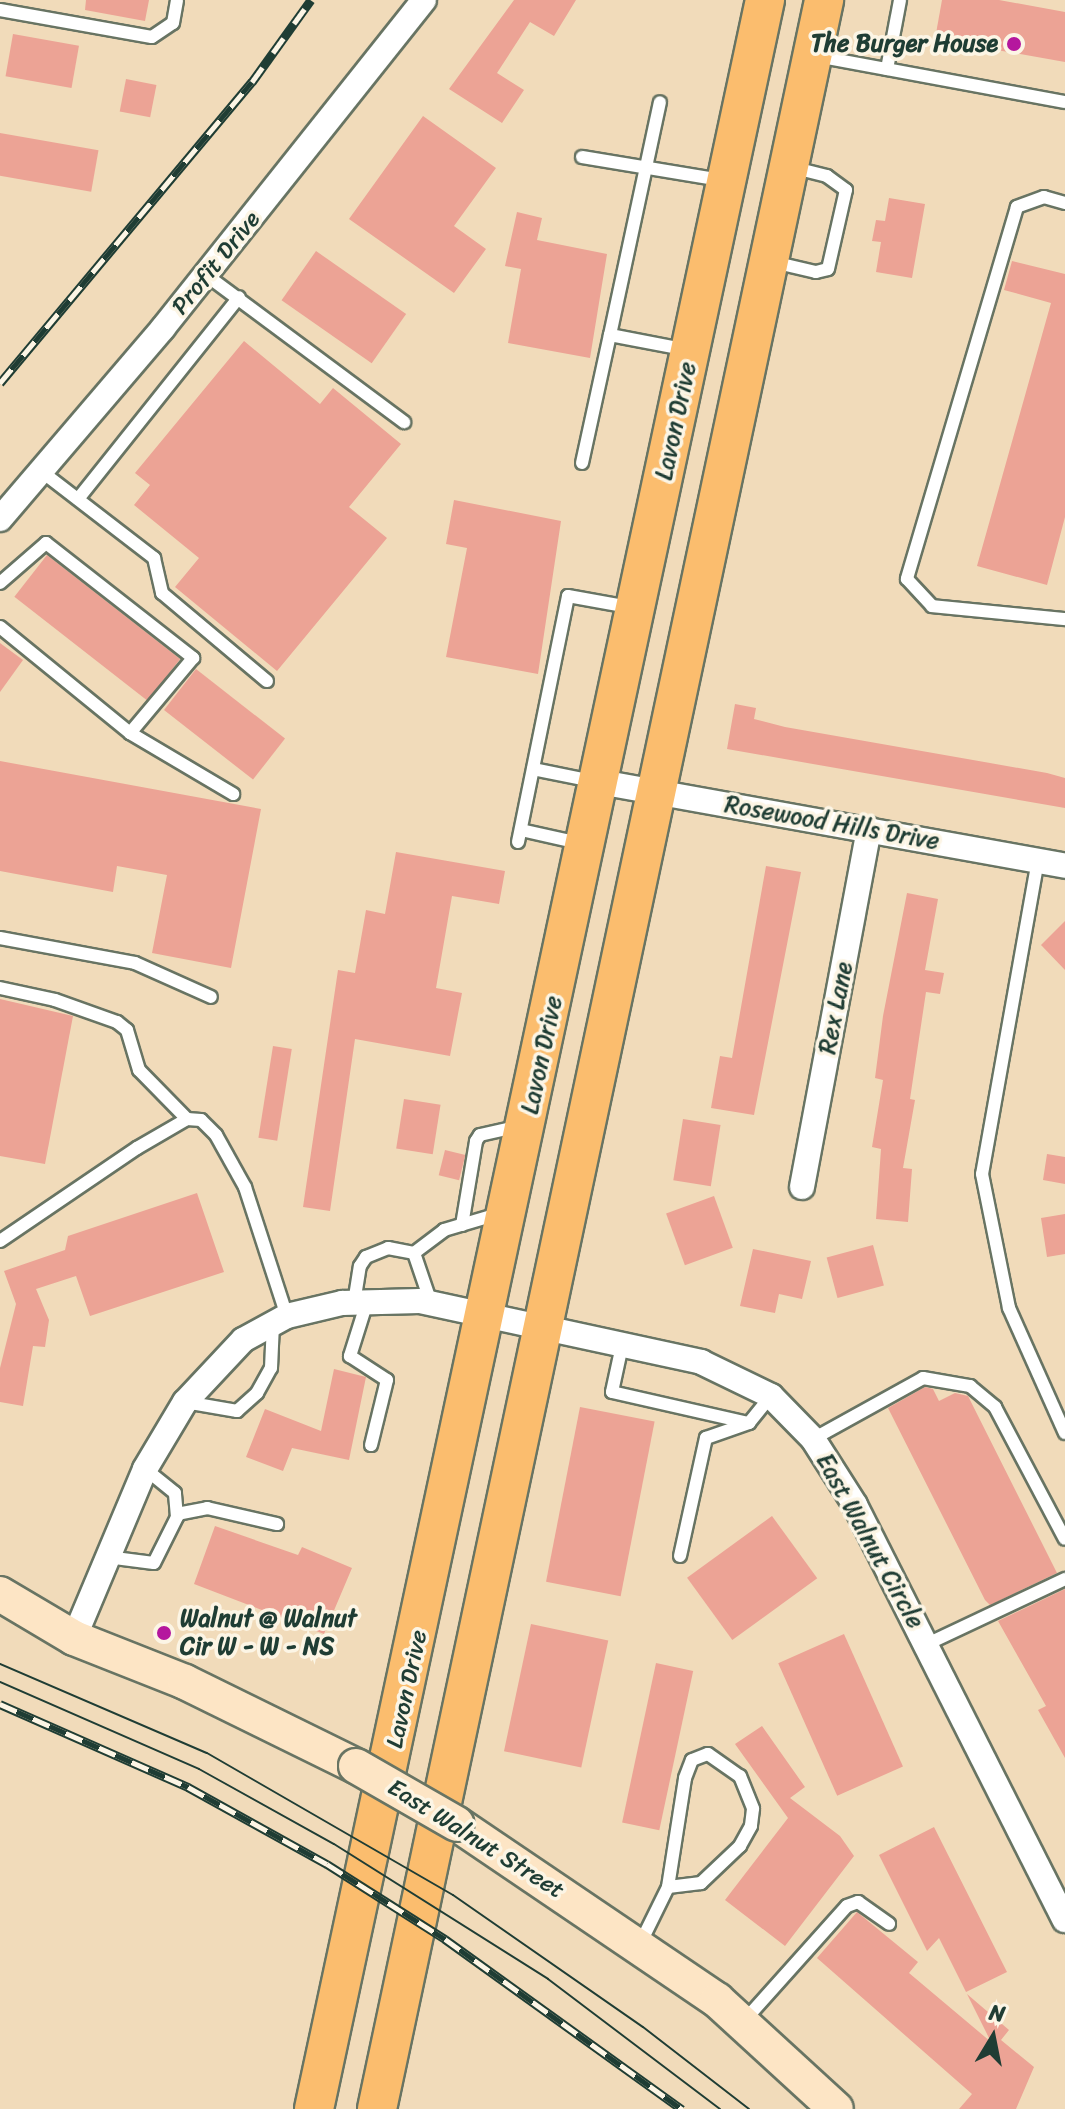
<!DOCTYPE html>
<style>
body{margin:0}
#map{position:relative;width:1065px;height:2109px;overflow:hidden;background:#f1dbba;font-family:Sriracha,sans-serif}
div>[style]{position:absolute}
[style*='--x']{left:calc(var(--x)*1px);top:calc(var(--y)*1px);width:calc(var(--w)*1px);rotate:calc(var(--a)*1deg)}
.building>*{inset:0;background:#eca395;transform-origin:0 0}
.roads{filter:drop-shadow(2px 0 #687463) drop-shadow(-2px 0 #687463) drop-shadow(0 2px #687463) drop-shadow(0 -2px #687463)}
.lane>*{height:12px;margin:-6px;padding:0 6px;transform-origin:6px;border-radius:6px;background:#fff}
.street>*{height:24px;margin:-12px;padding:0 12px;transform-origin:12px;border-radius:12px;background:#fff}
.secondary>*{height:34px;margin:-17px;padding:0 17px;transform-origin:17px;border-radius:17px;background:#fde5c5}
.primary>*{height:38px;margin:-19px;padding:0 19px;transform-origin:19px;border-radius:19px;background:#fbbd6e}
.tram>*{height:2px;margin:-1px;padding:0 1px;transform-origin:1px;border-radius:1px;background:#1f3d34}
.rail>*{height:9px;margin-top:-4.5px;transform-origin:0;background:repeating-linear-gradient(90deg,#fcf5e5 0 18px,#1f3d34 0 36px);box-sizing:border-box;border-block:2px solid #1f3d34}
.bridges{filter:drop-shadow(2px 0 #687463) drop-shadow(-2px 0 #687463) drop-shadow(0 2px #687463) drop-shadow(0 -2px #687463)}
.secondary-bridge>*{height:34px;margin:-17px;padding:0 17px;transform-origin:17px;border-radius:17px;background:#fde5c5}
.dots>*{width:22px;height:22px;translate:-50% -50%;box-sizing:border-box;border:4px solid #fcf5e5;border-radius:50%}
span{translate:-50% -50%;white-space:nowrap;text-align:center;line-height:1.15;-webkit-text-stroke:7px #fcf5e5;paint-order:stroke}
.poi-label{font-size:24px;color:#1f3d34;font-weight:700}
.right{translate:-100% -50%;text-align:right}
.left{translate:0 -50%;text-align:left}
.street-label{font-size:24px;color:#1f3d34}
.north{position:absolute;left:953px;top:1997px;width:80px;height:80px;-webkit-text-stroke:6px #fcf5e5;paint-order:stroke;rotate:10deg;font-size:22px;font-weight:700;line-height:32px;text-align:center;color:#1f3d34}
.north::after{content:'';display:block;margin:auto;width:28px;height:36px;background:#1f3d34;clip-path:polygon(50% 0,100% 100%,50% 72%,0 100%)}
</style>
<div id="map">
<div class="building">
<div style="clip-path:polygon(86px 0,149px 0,145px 21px,85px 10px)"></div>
<div style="clip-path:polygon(514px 0,576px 0,554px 36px,530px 22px,497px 73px,524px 90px,502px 123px,449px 89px)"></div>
<div style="clip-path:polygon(942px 0,999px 0,1065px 12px,1065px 62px,935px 39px)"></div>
<div style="left:13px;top:34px;width:67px;height:43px;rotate:10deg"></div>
<div style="left:126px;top:79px;width:31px;height:33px;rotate:11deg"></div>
<div style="clip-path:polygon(423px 116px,496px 168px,454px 226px,486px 249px,454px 293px,349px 219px)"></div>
<div style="left:0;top:133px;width:100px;height:42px;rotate:10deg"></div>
<div style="clip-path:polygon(889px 198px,925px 204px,912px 278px,876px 272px,881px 242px,872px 241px,876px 220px,885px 221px)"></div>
<div style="clip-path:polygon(517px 212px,542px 218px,537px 240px,607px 254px,590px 358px,508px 343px,521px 269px,505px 266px)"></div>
<div style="left:316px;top:251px;width:110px;height:60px;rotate:35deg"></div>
<div style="clip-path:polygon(1012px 261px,1065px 274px,1065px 517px,1047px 585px,977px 566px,1051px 303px,1004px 290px)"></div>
<div style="clip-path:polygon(244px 341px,320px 404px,333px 388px,401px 444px,349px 507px,387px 538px,277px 671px,175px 587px,199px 558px,134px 505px,150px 485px,135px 473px)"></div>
<div style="clip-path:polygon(454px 500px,561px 521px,538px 674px,446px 657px,467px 548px,446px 544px)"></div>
<div style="left:47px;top:555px;width:169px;height:53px;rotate:38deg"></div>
<div style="clip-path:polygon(0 643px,23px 660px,0 692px)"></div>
<div style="left:196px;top:669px;width:113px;height:52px;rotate:38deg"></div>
<div style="clip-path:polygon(735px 704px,756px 708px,754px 719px,785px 727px,1047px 773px,1065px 778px,1065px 808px,727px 749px)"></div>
<div style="clip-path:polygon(0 761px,261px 809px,231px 968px,152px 953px,167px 875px,117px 866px,113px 892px,0 871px)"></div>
<div style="clip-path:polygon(396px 852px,505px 871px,499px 904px,452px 896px,436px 988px,462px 993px,450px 1056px,355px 1039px,330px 1211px,303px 1207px,338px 970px,355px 973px,366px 910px,385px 914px)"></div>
<div style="clip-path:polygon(766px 866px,801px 872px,754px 1115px,711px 1108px,720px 1056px,732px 1058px)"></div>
<div style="clip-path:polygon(907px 893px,938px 899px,925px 970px,944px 973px,940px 994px,926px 992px,910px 1099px,915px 1100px,903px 1168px,912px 1169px,908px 1222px,876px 1219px,881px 1149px,872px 1147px,883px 1080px,875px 1078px,883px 1016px)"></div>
<div style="clip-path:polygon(1065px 921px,1065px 970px,1041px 945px)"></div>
<div style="clip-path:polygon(0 999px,73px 1016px,45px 1164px,0 1156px)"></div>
<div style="left:273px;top:1046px;width:19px;height:93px;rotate:9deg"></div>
<div style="left:404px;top:1099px;width:37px;height:50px;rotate:9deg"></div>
<div style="left:683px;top:1119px;width:38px;height:62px;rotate:9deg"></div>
<div style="left:445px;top:1150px;width:21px;height:26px;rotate:14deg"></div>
<div style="clip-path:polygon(1047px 1154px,1065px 1157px,1065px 1184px,1043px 1180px)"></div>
<div style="clip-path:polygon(197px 1193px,224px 1272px,90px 1316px,76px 1276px,36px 1289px,49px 1320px,45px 1347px,33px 1346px,23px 1406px,0 1402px,0 1368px,16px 1304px,4px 1271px,65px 1250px,68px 1236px)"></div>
<div style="left:714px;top:1196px;width:55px;height:51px;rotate:70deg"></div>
<div style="clip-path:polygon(1065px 1214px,1065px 1254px,1047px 1257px,1041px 1218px)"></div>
<div style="left:873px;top:1245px;width:42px;height:48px;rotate:75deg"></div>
<div style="clip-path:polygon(753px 1249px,811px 1261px,802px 1299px,779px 1294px,775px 1313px,740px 1306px)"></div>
<div style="clip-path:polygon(334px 1369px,366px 1377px,349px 1460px,292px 1448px,283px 1471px,246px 1457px,265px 1409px,321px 1431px)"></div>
<div style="clip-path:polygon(925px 1387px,933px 1389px,939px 1401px,955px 1393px,968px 1396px,1057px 1573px,990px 1605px,985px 1600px,888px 1408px)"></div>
<div style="left:580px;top:1407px;width:76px;height:178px;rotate:11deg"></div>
<div style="left:772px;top:1516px;width:77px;height:105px;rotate:54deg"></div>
<div style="clip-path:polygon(215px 1526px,298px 1555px,302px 1547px,352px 1568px,324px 1634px,194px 1584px)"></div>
<div style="clip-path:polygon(1065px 1589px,1065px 1758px,1038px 1710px,1046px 1706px,998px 1621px)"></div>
<div style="left:531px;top:1624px;width:79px;height:130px;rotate:12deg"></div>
<div style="left:844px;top:1634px;width:145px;height:72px;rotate:66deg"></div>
<div style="left:656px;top:1663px;width:38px;height:163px;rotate:12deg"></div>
<div style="clip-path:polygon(762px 1726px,805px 1787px,790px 1798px,840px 1836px,854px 1856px,785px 1946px,725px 1900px,788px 1818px,735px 1744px)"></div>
<div style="clip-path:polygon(934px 1827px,1007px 1972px,966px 1992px,939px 1938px,927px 1951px,879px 1855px)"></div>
<div style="clip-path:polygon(857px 1912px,918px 1962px,909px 1973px,991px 2042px,967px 1994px,1009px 2030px,1001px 2040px,1034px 2067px,1016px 2109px,959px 2109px,972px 2094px,817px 1958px)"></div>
</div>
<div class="roads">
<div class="lane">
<div style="--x:0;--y:10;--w:154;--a:10.1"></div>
<div style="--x:152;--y:37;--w:25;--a:-34"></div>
<div style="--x:173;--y:23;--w:23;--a:-80"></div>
<div style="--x:816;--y:56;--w:253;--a:10.5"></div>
<div style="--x:887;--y:69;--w:70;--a:-79.3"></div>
<div style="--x:582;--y:157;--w:141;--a:9.4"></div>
<div style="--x:1065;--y:203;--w:22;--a:-164"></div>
<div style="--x:1044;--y:197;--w:29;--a:160"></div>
<div style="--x:1017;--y:207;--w:388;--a:106.5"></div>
<div style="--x:907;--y:579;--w:37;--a:47"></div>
<div style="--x:932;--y:606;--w:134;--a:5.6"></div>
<div style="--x:773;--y:262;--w:44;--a:13.1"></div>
<div style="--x:816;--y:272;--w:12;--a:-14"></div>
<div style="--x:828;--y:269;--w:81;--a:-77.2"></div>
<div style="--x:846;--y:190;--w:24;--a:-144"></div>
<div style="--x:827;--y:176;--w:36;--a:-166"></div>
<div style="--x:206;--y:275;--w:247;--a:36.6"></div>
<div style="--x:610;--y:335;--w:238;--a:-77.9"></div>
<div style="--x:582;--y:463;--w:131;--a:-77.7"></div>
<div style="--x:610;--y:335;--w:79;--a:10.9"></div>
<div style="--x:41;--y:471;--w:143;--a:37.6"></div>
<div style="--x:154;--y:558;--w:36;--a:77"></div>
<div style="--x:162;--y:593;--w:137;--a:40"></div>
<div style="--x:78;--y:499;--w:258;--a:-51.4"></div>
<div style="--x:0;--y:583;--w:61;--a:-41"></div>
<div style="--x:46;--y:543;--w:187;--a:38"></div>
<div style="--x:193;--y:658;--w:98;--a:130"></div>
<div style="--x:0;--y:627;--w:168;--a:39.2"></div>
<div style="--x:130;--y:733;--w:120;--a:30.6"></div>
<div style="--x:533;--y:769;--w:60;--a:11.5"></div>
<div style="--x:521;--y:830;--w:59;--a:12.6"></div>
<div style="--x:518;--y:842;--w:251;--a:-78.5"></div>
<div style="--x:568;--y:596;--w:62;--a:10.2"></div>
<div style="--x:1038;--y:860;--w:319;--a:100.1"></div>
<div style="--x:982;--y:1174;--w:137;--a:78.6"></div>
<div style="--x:1009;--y:1308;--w:137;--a:65.9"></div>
<div style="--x:0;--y:938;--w:137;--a:10.5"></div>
<div style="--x:135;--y:963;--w:83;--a:24.1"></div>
<div style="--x:0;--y:988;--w:56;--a:12.3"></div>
<div style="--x:55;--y:1000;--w:66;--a:19.5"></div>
<div style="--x:117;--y:1022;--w:13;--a:39"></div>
<div style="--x:127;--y:1030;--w:42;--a:73.3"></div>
<div style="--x:139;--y:1070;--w:69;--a:45.6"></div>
<div style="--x:462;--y:1225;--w:85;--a:-80.5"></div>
<div style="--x:476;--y:1141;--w:7;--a:-56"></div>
<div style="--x:480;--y:1135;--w:41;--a:-12.7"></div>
<div style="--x:0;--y:1241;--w:166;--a:-34.2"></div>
<div style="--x:137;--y:1148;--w:58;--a:-30.1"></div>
<div style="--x:187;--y:1119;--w:14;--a:4"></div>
<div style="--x:201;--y:1120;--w:21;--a:45"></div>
<div style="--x:216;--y:1135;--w:60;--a:60.9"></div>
<div style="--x:245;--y:1187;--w:136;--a:72"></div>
<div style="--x:414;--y:1253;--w:38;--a:-37"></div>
<div style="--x:444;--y:1230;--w:59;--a:-16.6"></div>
<div style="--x:367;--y:1302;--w:57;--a:107.5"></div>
<div style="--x:350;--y:1356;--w:44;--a:33"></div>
<div style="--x:387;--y:1380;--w:67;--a:103.8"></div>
<div style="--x:354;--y:1303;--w:37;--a:-81"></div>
<div style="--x:360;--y:1266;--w:11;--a:-56"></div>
<div style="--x:366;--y:1257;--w:24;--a:-22"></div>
<div style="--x:388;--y:1248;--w:26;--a:11"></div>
<div style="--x:414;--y:1253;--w:53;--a:71.2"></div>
<div style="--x:623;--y:1341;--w:52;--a:102.2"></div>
<div style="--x:612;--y:1392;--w:140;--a:12.8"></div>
<div style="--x:185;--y:1402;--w:53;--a:9.8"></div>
<div style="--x:237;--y:1411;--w:27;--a:-42"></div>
<div style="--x:257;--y:1393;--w:29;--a:-61"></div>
<div style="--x:271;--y:1368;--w:44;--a:-87.4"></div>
<div style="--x:813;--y:1439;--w:126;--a:-29"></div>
<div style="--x:923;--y:1378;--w:48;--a:9.7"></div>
<div style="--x:970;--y:1386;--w:33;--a:40"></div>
<div style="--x:995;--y:1407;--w:149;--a:62.1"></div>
<div style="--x:177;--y:1514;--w:31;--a:-11"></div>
<div style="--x:207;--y:1508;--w:72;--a:12.9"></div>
<div style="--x:680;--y:1556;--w:121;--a:-77.6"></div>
<div style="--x:706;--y:1438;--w:46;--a:-19.2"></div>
<div style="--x:749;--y:1423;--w:35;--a:-51"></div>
<div style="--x:107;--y:1557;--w:47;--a:7.3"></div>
<div style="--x:154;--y:1563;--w:51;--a:-63.4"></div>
<div style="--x:177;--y:1517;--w:24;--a:-95"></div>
<div style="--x:175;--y:1493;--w:38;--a:-141"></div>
<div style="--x:927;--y:1644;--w:153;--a:-25.2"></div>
<div style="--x:639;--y:1946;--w:66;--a:-63.8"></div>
<div style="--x:668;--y:1887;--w:110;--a:-81.1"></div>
<div style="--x:685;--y:1778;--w:19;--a:-69"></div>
<div style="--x:692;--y:1760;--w:17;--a:-21"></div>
<div style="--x:708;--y:1754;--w:39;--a:35"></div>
<div style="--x:740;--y:1776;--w:35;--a:68"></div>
<div style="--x:753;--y:1809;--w:17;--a:97"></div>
<div style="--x:751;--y:1826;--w:23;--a:119"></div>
<div style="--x:740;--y:1846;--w:54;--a:136.5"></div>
<div style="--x:701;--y:1883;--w:33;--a:173"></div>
<div style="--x:744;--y:2021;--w:154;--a:-48.2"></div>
<div style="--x:847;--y:1906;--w:12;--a:-20"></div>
<div style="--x:858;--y:1902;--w:38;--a:35"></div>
</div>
<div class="street">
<div style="--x:0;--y:519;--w:251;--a:-49.5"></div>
<div style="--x:163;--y:328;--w:419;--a:-51.5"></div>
<div style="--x:600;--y:782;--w:473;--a:10.2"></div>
<div style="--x:802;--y:1187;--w:364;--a:-79.4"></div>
<div style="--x:74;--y:1638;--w:183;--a:-67.2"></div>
<div style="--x:145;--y:1469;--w:78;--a:-59.2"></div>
<div style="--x:185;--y:1402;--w:85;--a:-46.9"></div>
<div style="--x:243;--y:1340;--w:50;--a:-28.6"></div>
<div style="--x:287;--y:1316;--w:57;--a:-13.3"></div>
<div style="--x:342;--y:1303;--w:78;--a:-1.5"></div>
<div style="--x:420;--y:1301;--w:288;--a:12.2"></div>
<div style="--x:701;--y:1362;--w:78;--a:25.9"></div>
<div style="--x:771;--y:1396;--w:60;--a:45.7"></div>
<div style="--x:813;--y:1439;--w:78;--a:57.5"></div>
<div style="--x:855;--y:1505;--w:465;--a:63.2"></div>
</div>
<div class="secondary">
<div style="--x:0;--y:1594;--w:86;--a:30.7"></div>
<div style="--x:74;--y:1638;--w:119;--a:21.6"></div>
<div style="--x:185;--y:1682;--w:191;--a:26.2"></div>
<div style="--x:457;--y:1824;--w:314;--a:34.1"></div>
<div style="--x:717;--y:2000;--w:161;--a:42.5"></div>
</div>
<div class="primary">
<div style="--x:314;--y:2109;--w:2157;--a:-77.93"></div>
<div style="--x:377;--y:2109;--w:2156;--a:-78.03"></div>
</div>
</div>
<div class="tram">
<div style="--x:0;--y:1664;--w:225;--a:23.3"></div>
<div style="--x:207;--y:1753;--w:284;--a:30"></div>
<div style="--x:453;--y:1895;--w:231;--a:34.8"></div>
<div style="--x:643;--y:2027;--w:134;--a:37.7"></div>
<div style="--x:0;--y:1682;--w:217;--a:23.6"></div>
<div style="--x:199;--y:1769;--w:154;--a:29.1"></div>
<div style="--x:334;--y:1844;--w:253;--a:32.2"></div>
<div style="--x:548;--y:1979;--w:216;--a:37.1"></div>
</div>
<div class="rail">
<div style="--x:0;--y:383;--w:393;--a:-50.1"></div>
<div style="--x:252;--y:82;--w:101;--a:-54.3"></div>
<div style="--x:0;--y:1704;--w:206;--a:23.8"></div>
<div style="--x:188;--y:1787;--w:159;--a:29"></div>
<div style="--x:327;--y:1864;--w:140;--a:32.4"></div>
<div style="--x:445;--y:1939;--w:292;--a:35.7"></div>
</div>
<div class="bridges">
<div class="secondary-bridge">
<div style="--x:356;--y:1766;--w:116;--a:29.9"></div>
</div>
</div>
<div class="dots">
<div style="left:1014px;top:44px;background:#b5179e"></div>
<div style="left:164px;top:1633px;background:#b5179e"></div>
</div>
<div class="poi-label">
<span class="right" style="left:998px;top:44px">The Burger House</span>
<span class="left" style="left:180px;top:1633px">Walnut @ Walnut<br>Cir W - W - NS</span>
</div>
<div class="street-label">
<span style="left:216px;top:263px;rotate:-51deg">Profit Drive</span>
<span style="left:676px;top:421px;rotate:-78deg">Lavon Drive</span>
<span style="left:832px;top:823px;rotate:10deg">Rosewood Hills Drive</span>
<span style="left:836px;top:1008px;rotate:-79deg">Rex Lane</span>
<span style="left:542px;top:1055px;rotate:-78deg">Lavon Drive</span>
<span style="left:870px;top:1541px;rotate:61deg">East Walnut Circle</span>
<span style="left:407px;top:1689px;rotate:-78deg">Lavon Drive</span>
<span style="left:476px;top:1839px;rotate:32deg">East Walnut Street</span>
</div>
<div class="north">N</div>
</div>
